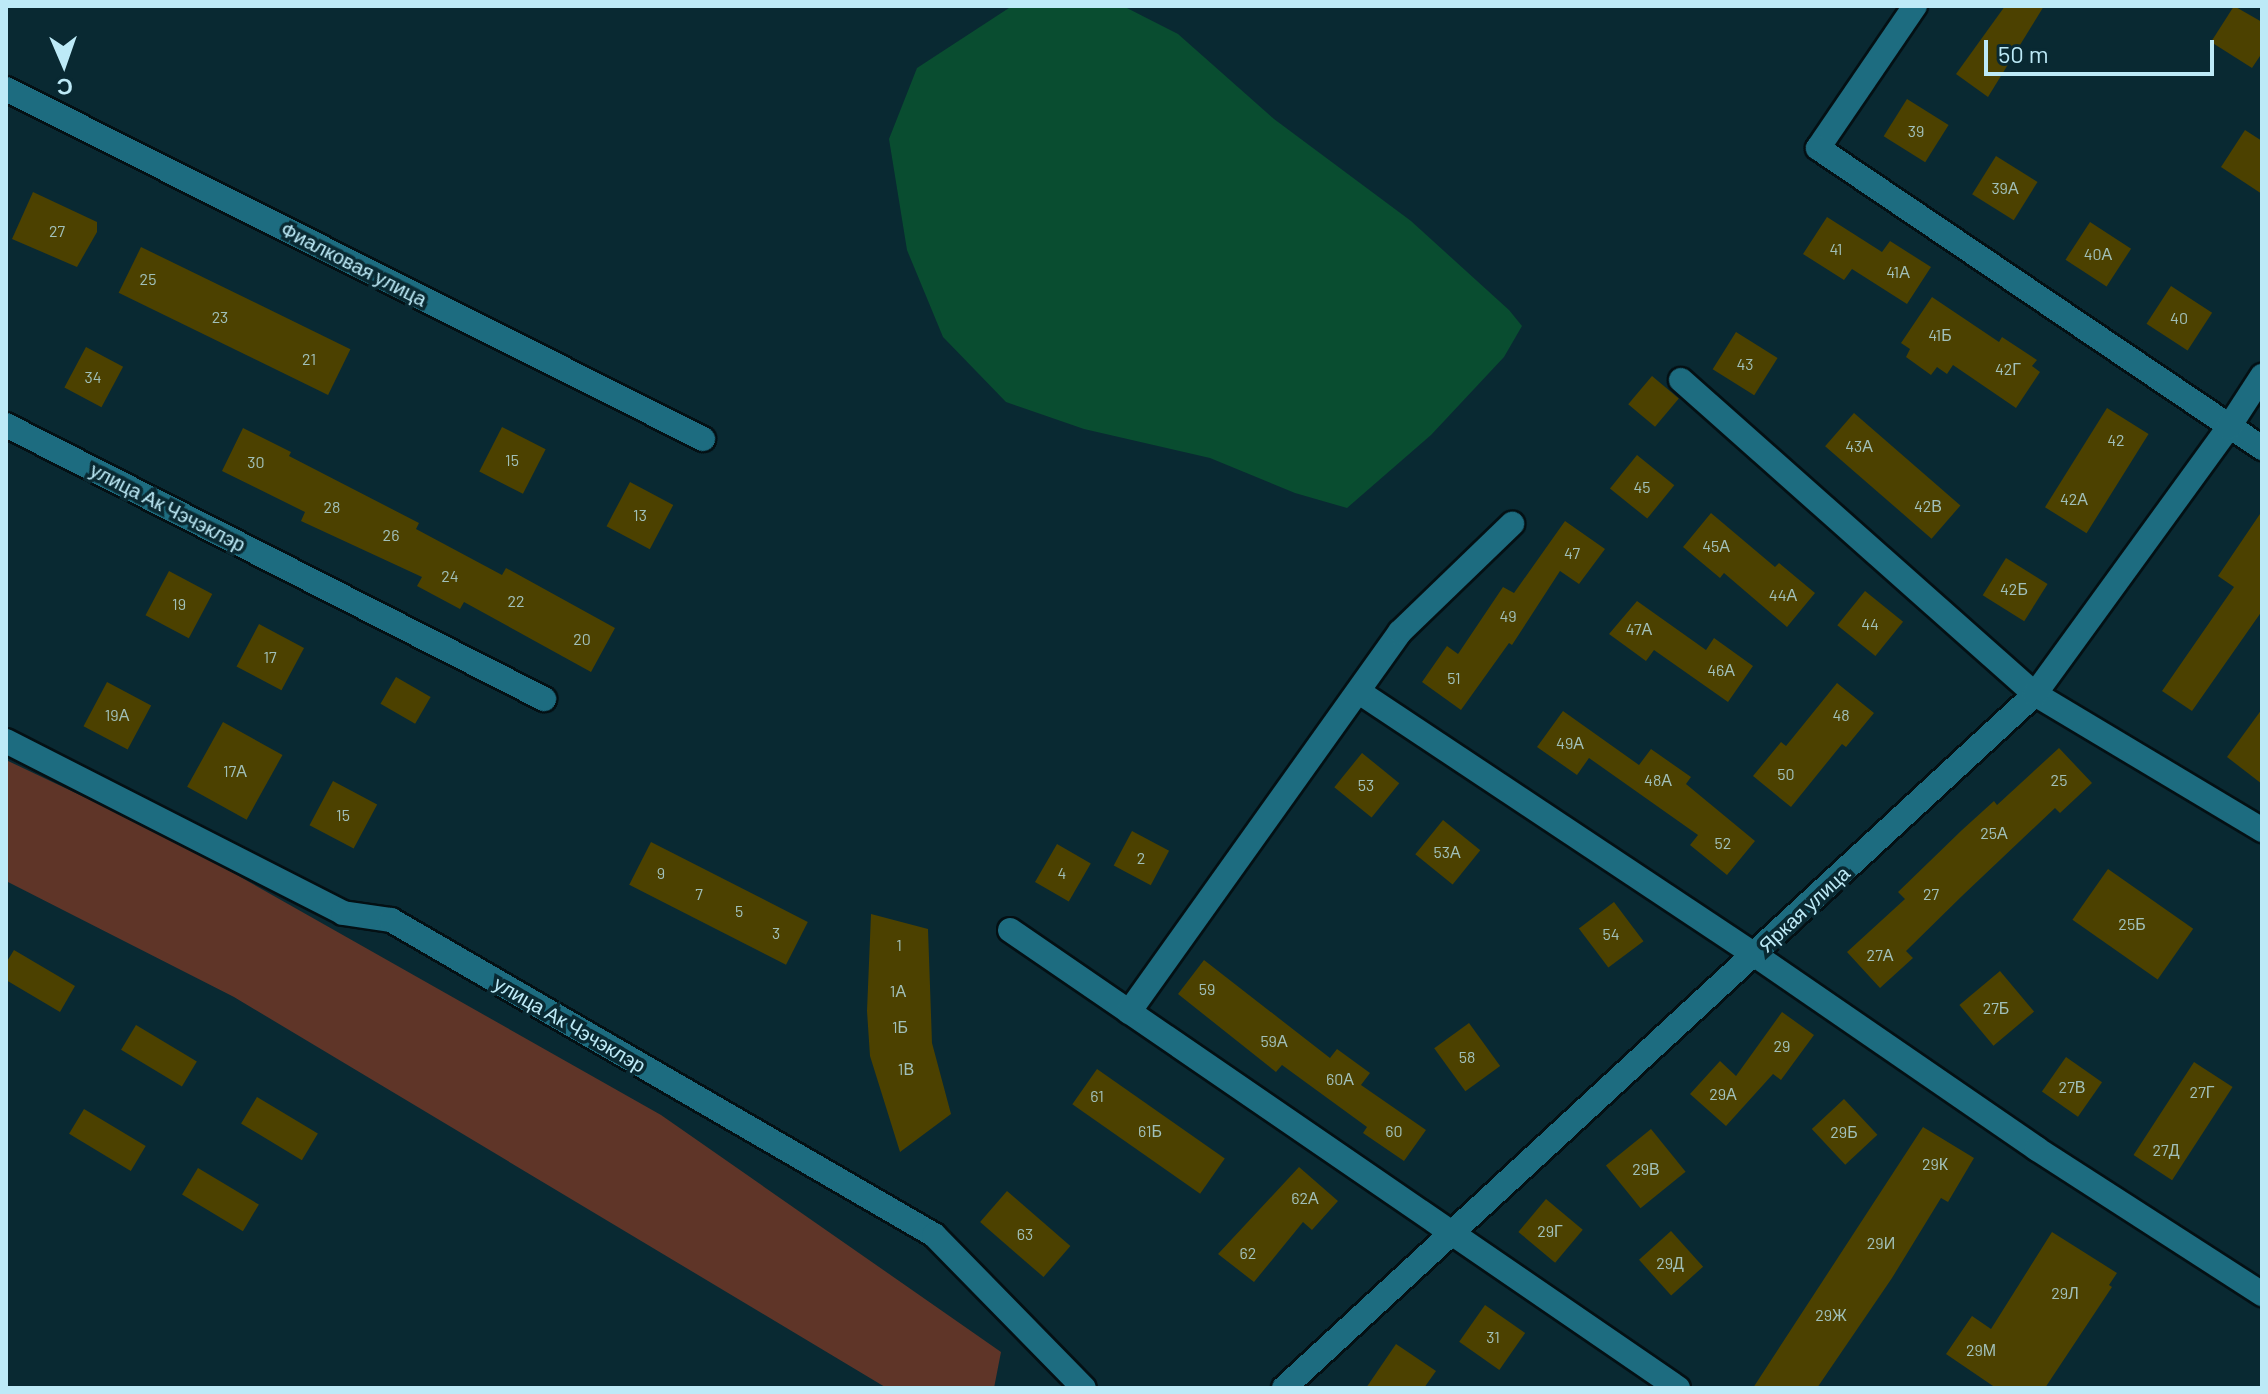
<!DOCTYPE html>
<meta charset="utf-8">
<style>
body{margin:0}
#map{position:relative;width:2268px;height:1394px;overflow:hidden;background:#092932;font-family:Barlow,sans-serif}
div>[style]{position:absolute}
[style*='--x']{left:calc(var(--x)*1px);top:calc(var(--y)*1px);width:calc(var(--w)*1px);rotate:calc(var(--a)*1deg)}
.green>*{inset:0;background:#5f3528}
.water>*{inset:0;background:#094d30}
.building>*{inset:0;background:#4c4100;transform-origin:0 0}
.roads{filter:drop-shadow(2px 0 #041014) drop-shadow(-2px 0 #041014) drop-shadow(0 2px #041014) drop-shadow(0 -2px #041014)}
.street>*{height:24px;margin:-12px;padding:0 12px;transform-origin:12px;border-radius:12px;background:#1d6c80}
span{translate:-50% -50%;white-space:nowrap;text-align:center;line-height:1.15;-webkit-text-stroke:7px #092932;paint-order:stroke}
.number-label{font-size:16px;color:#a1c0b9}
.number-label span{-webkit-text-stroke-width:0}
.street-label{font-size:20px;color:#bdeaf7}
.frame{position:absolute;inset:0;border:8px solid #bdeaf7;pointer-events:none}
.north{position:absolute;left:24px;top:24px;width:80px;height:80px;-webkit-text-stroke:6px #092932;paint-order:stroke;rotate:178deg;font-size:22px;font-weight:700;line-height:32px;text-align:center;color:#bdeaf7}
.north::after{content:'';display:block;margin:auto;width:28px;height:36px;background:#bdeaf7;clip-path:polygon(50% 0,100% 100%,50% 72%,0 100%)}
.scale{position:absolute;left:1984px;top:40px;width:230px;height:36px;box-sizing:border-box;border:4px solid #bdeaf7;border-top:0;padding-left:10px;font-size:24px;line-height:28px;white-space:nowrap;color:#bdeaf7;-webkit-text-stroke:6px #092932;paint-order:stroke}
</style>
<div id="map">
<div class="green">
<div style="clip-path:polygon(6px 760px,175px 840px,661px 1115px,1001px 1352px,994px 1388px,885px 1387px,234px 997px,6px 881px)"></div>
</div>
<div class="water">
<div style="clip-path:polygon(1012px 6px,1123px 6px,1178px 34px,1274px 119px,1411px 221px,1509px 310px,1522px 326px,1504px 357px,1431px 435px,1347px 508px,1295px 493px,1210px 458px,1084px 429px,1006px 402px,943px 337px,907px 250px,889px 139px,917px 68px)"></div>
</div>
<div class="building">
<div style="clip-path:polygon(2005px 6px,2044px 6px,1988px 97px,1956px 74px)"></div>
<div style="clip-path:polygon(2234px 6px,2262px 22px,2262px 53px,2252px 68px,2211px 42px)"></div>
<div style="left:1907px;top:99px;width:49px;height:44px;rotate:32deg"></div>
<div style="clip-path:polygon(2245px 130px,2262px 141px,2262px 194px,2221px 167px)"></div>
<div style="left:1996px;top:156px;width:49px;height:45px;rotate:32deg"></div>
<div style="clip-path:polygon(33px 192px,97px 222px,97px 232px,77px 267px,12px 239px)"></div>
<div style="clip-path:polygon(1827px 217px,1882px 252px,1890px 241px,1931px 267px,1907px 304px,1852px 269px,1844px 280px,1803px 254px)"></div>
<div style="left:2090px;top:222px;width:49px;height:45px;rotate:33deg"></div>
<div style="left:141px;top:247px;width:233px;height:51px;rotate:26deg"></div>
<div style="left:2171px;top:286px;width:49px;height:45px;rotate:33deg"></div>
<div style="clip-path:polygon(1932px 297px,1999px 342px,2002px 337px,2037px 360px,2032px 366px,2040px 372px,2016px 408px,1953px 365px,1947px 374px,1937px 367px,1931px 375px,1906px 357px,1910px 349px,1901px 343px)"></div>
<div style="left:1736px;top:332px;width:49px;height:44px;rotate:32deg"></div>
<div style="left:86px;top:347px;width:42px;height:46px;rotate:28deg"></div>
<div style="left:1652px;top:376px;width:35px;height:37px;rotate:40deg"></div>
<div style="left:2107px;top:408px;width:49px;height:117px;rotate:32deg"></div>
<div style="left:1854px;top:413px;width:141px;height:44px;rotate:41deg"></div>
<div style="left:502px;top:427px;width:49px;height:50px;rotate:27deg"></div>
<div style="clip-path:polygon(243px 428px,291px 452px,289px 456px,419px 523px,416px 529px,502px 575px,506px 568px,615px 628px,591px 672px,464px 602px,460px 609px,417px 586px,422px 577px,301px 521px,305px 512px,222px 471px)"></div>
<div style="left:1637px;top:455px;width:48px;height:43px;rotate:39deg"></div>
<div style="left:630px;top:482px;width:49px;height:50px;rotate:28deg"></div>
<div style="clip-path:polygon(2262px 511px,2262px 611px,2192px 711px,2162px 691px,2234px 587px,2218px 576px)"></div>
<div style="clip-path:polygon(1711px 513px,1775px 567px,1779px 563px,1815px 593px,1787px 627px,1724px 573px,1720px 578px,1683px 547px)"></div>
<div style="clip-path:polygon(1565px 521px,1605px 549px,1579px 584px,1560px 571px,1512px 645px,1509px 643px,1461px 710px,1422px 682px,1447px 646px,1458px 654px,1503px 587px,1514px 593px)"></div>
<div style="left:2006px;top:558px;width:49px;height:44px;rotate:32deg"></div>
<div style="left:169px;top:571px;width:49px;height:50px;rotate:28deg"></div>
<div style="left:1865px;top:591px;width:49px;height:44px;rotate:39deg"></div>
<div style="clip-path:polygon(1637px 601px,1706px 650px,1714px 638px,1753px 666px,1728px 702px,1654px 650px,1646px 661px,1609px 634px)"></div>
<div style="left:259px;top:624px;width:51px;height:48px;rotate:28deg"></div>
<div style="left:396px;top:677px;width:40px;height:31px;rotate:30deg"></div>
<div style="left:107px;top:682px;width:50px;height:50px;rotate:28deg"></div>
<div style="clip-path:polygon(1837px 683px,1874px 713px,1846px 747px,1842px 744px,1791px 807px,1753px 776px,1781px 742px,1786px 746px)"></div>
<div style="clip-path:polygon(2262px 709px,2262px 784px,2227px 757px)"></div>
<div style="clip-path:polygon(1563px 711px,1639px 765px,1651px 749px,1691px 777px,1686px 784px,1755px 841px,1727px 875px,1690px 845px,1698px 835px,1589px 758px,1577px 775px,1537px 747px)"></div>
<div style="left:223px;top:722px;width:68px;height:74px;rotate:29deg"></div>
<div style="clip-path:polygon(2059px 748px,2092px 783px,2060px 813px,2055px 808px,1962px 896px,1906px 951px,1913px 958px,1880px 988px,1847px 952px,1905px 899px,1898px 892px,1962px 830px,1994px 801px,1997px 805px)"></div>
<div style="left:1362px;top:753px;width:48px;height:44px;rotate:39deg"></div>
<div style="left:333px;top:781px;width:50px;height:50px;rotate:28deg"></div>
<div style="left:1443px;top:820px;width:48px;height:44px;rotate:39deg"></div>
<div style="left:1132px;top:831px;width:42px;height:39px;rotate:28deg"></div>
<div style="left:651px;top:842px;width:176px;height:48px;rotate:27deg"></div>
<div style="left:1057px;top:844px;width:39px;height:44px;rotate:30deg"></div>
<div style="left:2108px;top:869px;width:104px;height:62px;rotate:35deg"></div>
<div style="left:1614px;top:902px;width:49px;height:44px;rotate:53deg"></div>
<div style="clip-path:polygon(871px 914px,928px 929px,932px 1043px,951px 1114px,900px 1152px,870px 1056px,867px 1011px)"></div>
<div style="clip-path:polygon(14px 950px,75px 986px,60px 1012px,6px 980px,6px 963px)"></div>
<div style="clip-path:polygon(1204px 960px,1330px 1058px,1337px 1049px,1370px 1073px,1361px 1085px,1426px 1130px,1404px 1161px,1363px 1133px,1367px 1127px,1282px 1065px,1276px 1072px,1178px 994px)"></div>
<div style="left:2000px;top:971px;width:53px;height:53px;rotate:50deg"></div>
<div style="clip-path:polygon(1782px 1012px,1814px 1035px,1781px 1080px,1773px 1074px,1726px 1126px,1690px 1094px,1720px 1061px,1736px 1076px)"></div>
<div style="left:1469px;top:1023px;width:53px;height:43px;rotate:54deg"></div>
<div style="left:136px;top:1025px;width:71px;height:29px;rotate:31deg"></div>
<div style="left:2066px;top:1057px;width:44px;height:42px;rotate:35deg"></div>
<div style="left:2194px;top:1062px;width:46px;height:111px;rotate:33deg"></div>
<div style="left:1097px;top:1069px;width:156px;height:43px;rotate:35deg"></div>
<div style="left:257px;top:1097px;width:71px;height:31px;rotate:31deg"></div>
<div style="left:1844px;top:1099px;width:49px;height:44px;rotate:47deg"></div>
<div style="left:84px;top:1109px;width:72px;height:29px;rotate:31deg"></div>
<div style="clip-path:polygon(1923px 1127px,1974px 1158px,1948px 1202px,1941px 1198px,1892px 1278px,1817px 1388px,1753px 1388px)"></div>
<div style="left:1651px;top:1129px;width:55px;height:58px;rotate:51deg"></div>
<div style="clip-path:polygon(1299px 1167px,1338px 1201px,1312px 1230px,1303px 1222px,1254px 1282px,1218px 1254px)"></div>
<div style="left:198px;top:1168px;width:71px;height:31px;rotate:31deg"></div>
<div style="left:1007px;top:1191px;width:84px;height:41px;rotate:41deg"></div>
<div style="left:1546px;top:1199px;width:48px;height:43px;rotate:40deg"></div>
<div style="left:1671px;top:1231px;width:48px;height:43px;rotate:48deg"></div>
<div style="clip-path:polygon(2052px 1232px,2117px 1273px,2109px 1285px,2112px 1287px,2045px 1388px,1996px 1388px,1946px 1354px,1972px 1316px,1991px 1329px)"></div>
<div style="left:1485px;top:1305px;width:49px;height:45px;rotate:35deg"></div>
<div style="clip-path:polygon(1396px 1344px,1436px 1371px,1424px 1388px,1366px 1388px)"></div>
</div>
<div class="roads">
<div class="street">
<div style="--x:1915;--y:6;--w:172;--a:124.3"></div>
<div style="--x:1818;--y:148;--w:536;--a:34.05"></div>
<div style="--x:6;--y:89;--w:780;--a:26.66"></div>
<div style="--x:1681;--y:380;--w:473;--a:41.6"></div>
<div style="--x:2035;--y:694;--w:265;--a:30.9"></div>
<div style="--x:6;--y:425;--w:604;--a:26.99"></div>
<div style="--x:1359;--y:692;--w:475;--a:33.6"></div>
<div style="--x:1755;--y:955;--w:342;--a:34.5"></div>
<div style="--x:2037;--y:1149;--w:268;--a:32.8"></div>
<div style="--x:6;--y:741;--w:378;--a:27"></div>
<div style="--x:343;--y:913;--w:49;--a:8.3"></div>
<div style="--x:391;--y:920;--w:628;--a:30.12"></div>
<div style="--x:934;--y:1235;--w:214;--a:45.6"></div>
<div style="--x:1010;--y:930;--w:810;--a:34.44"></div>
<div style="--x:1129;--y:1012;--w:467;--a:-54.5"></div>
<div style="--x:1400;--y:632;--w:156;--a:-44"></div>
<div style="--x:1284;--y:1388;--w:1023;--a:-42.74"></div>
<div style="--x:2035;--y:694;--w:330;--a:-54"></div>
<div style="--x:2229;--y:427;--w:61;--a:-57.1"></div>
</div>
</div>
<div class="number-label">
<span style="left:1916px;top:131px">39</span>
<span style="left:2005px;top:188px">39А</span>
<span style="left:57px;top:231px">27</span>
<span style="left:1836px;top:249px">41</span>
<span style="left:2098px;top:254px">40А</span>
<span style="left:1898px;top:272px">41А</span>
<span style="left:148px;top:279px">25</span>
<span style="left:220px;top:317px">23</span>
<span style="left:2179px;top:318px">40</span>
<span style="left:1940px;top:335px">41Б</span>
<span style="left:309px;top:359px">21</span>
<span style="left:1745px;top:364px">43</span>
<span style="left:2008px;top:369px">42Г</span>
<span style="left:93px;top:377px">34</span>
<span style="left:2116px;top:440px">42</span>
<span style="left:1859px;top:446px">43А</span>
<span style="left:512px;top:460px">15</span>
<span style="left:256px;top:462px">30</span>
<span style="left:1642px;top:487px">45</span>
<span style="left:2074px;top:499px">42А</span>
<span style="left:1928px;top:506px">42В</span>
<span style="left:332px;top:507px">28</span>
<span style="left:640px;top:515px">13</span>
<span style="left:391px;top:535px">26</span>
<span style="left:1716px;top:546px">45А</span>
<span style="left:1572px;top:553px">47</span>
<span style="left:450px;top:576px">24</span>
<span style="left:2014px;top:589px">42Б</span>
<span style="left:1783px;top:595px">44А</span>
<span style="left:516px;top:601px">22</span>
<span style="left:179px;top:604px">19</span>
<span style="left:1508px;top:616px">49</span>
<span style="left:1870px;top:624px">44</span>
<span style="left:1639px;top:629px">47А</span>
<span style="left:582px;top:639px">20</span>
<span style="left:270px;top:657px">17</span>
<span style="left:1721px;top:670px">46А</span>
<span style="left:1454px;top:678px">51</span>
<span style="left:117px;top:715px">19А</span>
<span style="left:1841px;top:715px">48</span>
<span style="left:1570px;top:743px">49А</span>
<span style="left:235px;top:771px">17А</span>
<span style="left:1786px;top:774px">50</span>
<span style="left:1658px;top:780px">48А</span>
<span style="left:2059px;top:780px">25</span>
<span style="left:1366px;top:785px">53</span>
<span style="left:343px;top:815px">15</span>
<span style="left:1994px;top:833px">25А</span>
<span style="left:1723px;top:843px">52</span>
<span style="left:1447px;top:852px">53А</span>
<span style="left:1141px;top:858px">2</span>
<span style="left:661px;top:873px">9</span>
<span style="left:1062px;top:873px">4</span>
<span style="left:699px;top:894px">7</span>
<span style="left:1931px;top:894px">27</span>
<span style="left:739px;top:911px">5</span>
<span style="left:2132px;top:924px">25Б</span>
<span style="left:776px;top:933px">3</span>
<span style="left:1611px;top:934px">54</span>
<span style="left:899px;top:945px">1</span>
<span style="left:1880px;top:955px">27А</span>
<span style="left:1207px;top:989px">59</span>
<span style="left:898px;top:991px">1А</span>
<span style="left:1996px;top:1008px">27Б</span>
<span style="left:900px;top:1027px">1Б</span>
<span style="left:1274px;top:1041px">59А</span>
<span style="left:1782px;top:1046px">29</span>
<span style="left:1467px;top:1057px">58</span>
<span style="left:906px;top:1069px">1В</span>
<span style="left:1340px;top:1079px">60А</span>
<span style="left:2072px;top:1087px">27В</span>
<span style="left:2202px;top:1092px">27Г</span>
<span style="left:1723px;top:1094px">29А</span>
<span style="left:1097px;top:1096px">61</span>
<span style="left:1150px;top:1131px">61Б</span>
<span style="left:1394px;top:1131px">60</span>
<span style="left:1844px;top:1132px">29Б</span>
<span style="left:2166px;top:1150px">27Д</span>
<span style="left:1935px;top:1164px">29К</span>
<span style="left:1646px;top:1169px">29В</span>
<span style="left:1305px;top:1198px">62А</span>
<span style="left:1550px;top:1231px">29Г</span>
<span style="left:1025px;top:1234px">63</span>
<span style="left:1881px;top:1243px">29И</span>
<span style="left:1248px;top:1253px">62</span>
<span style="left:1670px;top:1263px">29Д</span>
<span style="left:2065px;top:1293px">29Л</span>
<span style="left:1831px;top:1315px">29Ж</span>
<span style="left:1493px;top:1337px">31</span>
<span style="left:1981px;top:1350px">29М</span>
</div>
<div class="street-label">
<span style="left:354px;top:264px;rotate:27deg">Фиалковая улица</span>
<span style="left:168px;top:507px;rotate:27deg">улица Ак Чэчэклэр</span>
<span style="left:1804px;top:909px;rotate:-43deg">Яркая улица</span>
<span style="left:570px;top:1024px;rotate:30deg">улица Ак Чэчэклэр</span>
</div>
<div class="frame"></div>
<div class="north">С</div>
<div class="scale">50 m</div>
</div>
